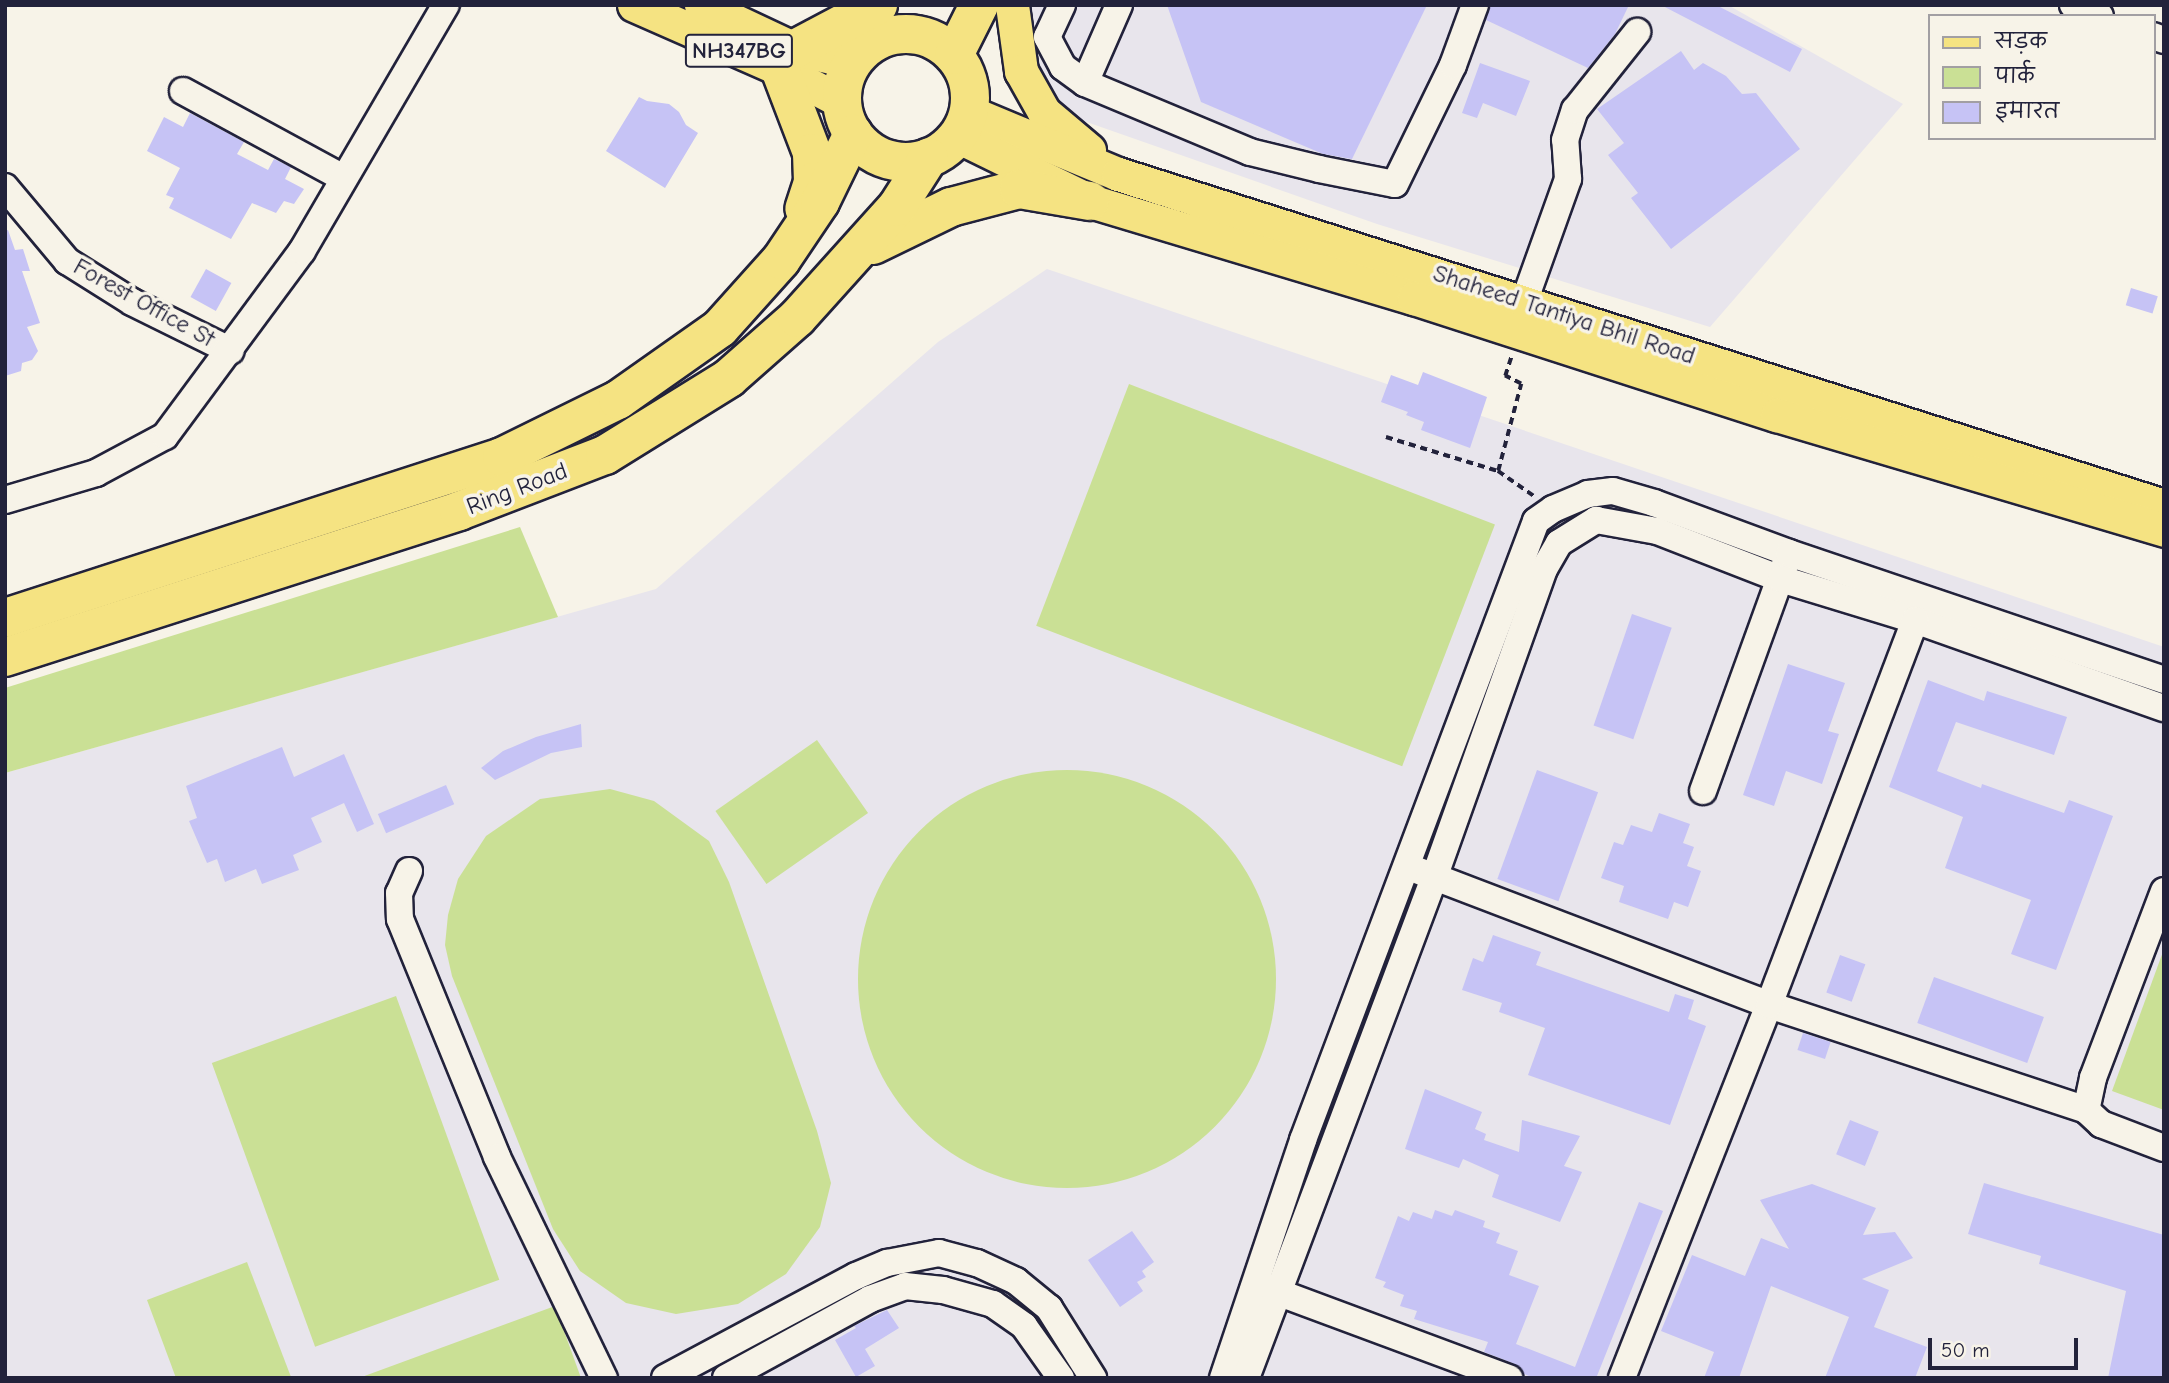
<!DOCTYPE html>
<meta charset="utf-8">
<style>
body{margin:0}
#map{position:relative;width:2169px;height:1383px;overflow:hidden;background:#f7f3e8;font-family:"Comic Neue","Playpen Sans Deva",sans-serif}
div>[style]{position:absolute}
[style*='--x']{left:calc(var(--x)*1px);top:calc(var(--y)*1px);width:calc(var(--w)*1px);rotate:calc(var(--a)*1deg)}
.built>*{inset:0;background:#e8e5ec}
.green>*{inset:0;background:#cae095;transform-origin:0 0}
.round{border-radius:50%}
.building>*{inset:0;background:#c6c3f5;transform-origin:0 0}
.path>*{height:3.5px;margin-top:-1.75px;transform-origin:0;background:repeating-linear-gradient(90deg,#22223b 0 7px,transparent 0 12px)}
.roads{filter:drop-shadow(2px 0 #22223b) drop-shadow(-2px 0 #22223b) drop-shadow(0 2px #22223b) drop-shadow(0 -2px #22223b)}
.minor>*{height:26px;margin:-13px;padding:0 13px;transform-origin:13px;border-radius:13px;background:#f7f3e8}
.major>*{height:33px;margin:-16.5px;padding:0 16.5px;transform-origin:16.5px;border-radius:16.5px;background:#f5e382}
.highway>*{height:38px;margin:-19px;padding:0 19px;transform-origin:19px;border-radius:19px;background:#f5e382}
.highway>.ring{margin:-19px;padding:0;box-sizing:content-box;background:none;border:38px solid #f5e382;border-radius:50%}
span{translate:-50% -50%;white-space:nowrap;text-align:center;line-height:1.15;-webkit-text-stroke:7px #f7f3e8;paint-order:stroke}
.shield-label span{padding:2px 5px;background:#f7f3e8;border:2px solid;border-radius:5px;-webkit-text-stroke-width:0}
.shield-label{font-size:23px;color:#22223b;font-weight:700}
.street-label{font-size:24px;color:#22223b}
.frame{position:absolute;inset:0;border:7px solid #22223b;pointer-events:none}
.legend{position:absolute;left:1928px;top:14px;width:228px;height:126px;box-sizing:border-box;background:#f7f3e8;border:2px solid #a29fa3;margin:0;padding:9px 12px;list-style:none;font-size:21px;color:#22223b}
.legend li{display:flex;align-items:center;gap:14px;height:35px}
.legend b{width:35px;border:2px solid #a29fa3}
.scale{position:absolute;left:1928px;top:1338px;width:150px;height:32px;box-sizing:border-box;border:4px solid #22223b;border-top:0;padding-left:9px;font-size:21px;line-height:24px;white-space:nowrap;color:#22223b;-webkit-text-stroke:5px #f7f3e8;paint-order:stroke}
</style>
<div id="map">
<div class="built">
<div style="clip-path:polygon(1018px 5px,1728px 5px,1903px 104px,1710px 327px,1377px 224px,1061px 113px,1027px 76px)"></div>
<div style="clip-path:polygon(1047px 269px,2164px 647px,2164px 1378px,5px 1378px,5px 773px,656px 589px,938px 342px)"></div>
</div>
<div class="green">
<div style="left:1129px;top:384px;width:392px;height:259px;rotate:21deg"></div>
<div style="clip-path:polygon(520px 527px,558px 617px,5px 773px,5px 688px)"></div>
<div style="left:817px;top:740px;width:89px;height:124px;rotate:55deg"></div>
<div class="round" style="left:858px;top:770px;width:418px;height:418px"></div>
<div style="clip-path:polygon(610px 789px,654px 801px,709px 841px,729px 882px,817px 1131px,831px 1183px,820px 1227px,786px 1274px,738px 1304px,676px 1314px,626px 1303px,580px 1271px,553px 1229px,452px 976px,445px 945px,448px 915px,458px 879px,486px 836px,540px 799px)"></div>
<div style="clip-path:polygon(2164px 949px,2164px 1110px,2112px 1091px)"></div>
<div style="left:396px;top:996px;width:302px;height:196px;rotate:70deg"></div>
<div style="clip-path:polygon(247px 1262px,291px 1377px,176px 1378px,147px 1300px)"></div>
<div style="clip-path:polygon(555px 1306px,581px 1378px,359px 1378px)"></div>
</div>
<div class="building">
<div style="clip-path:polygon(1167px 5px,1427px 5px,1352px 159px,1323px 154px,1201px 102px)"></div>
<div style="clip-path:polygon(1490px 5px,1629px 5px,1615px 34px,1588px 68px,1486px 20px)"></div>
<div style="clip-path:polygon(1661px 5px,1716px 5px,1802px 49px,1790px 72px)"></div>
<div style="clip-path:polygon(1681px 51px,1694px 70px,1703px 63px,1726px 76px,1742px 94px,1756px 93px,1800px 149px,1671px 249px,1631px 198px,1638px 193px,1608px 155px,1624px 143px,1597px 109px)"></div>
<div style="clip-path:polygon(1480px 63px,1530px 81px,1516px 116px,1483px 103px,1477px 118px,1462px 113px)"></div>
<div style="clip-path:polygon(639px 97px,647px 101px,669px 104px,679px 112px,686px 125px,698px 133px,665px 188px,606px 151px)"></div>
<div style="clip-path:polygon(190px 113px,244px 142px,237px 154px,268px 170px,274px 159px,291px 167px,285px 179px,304px 189px,294px 204px,284px 201px,276px 213px,252px 203px,231px 239px,169px 208px,174px 198px,166px 195px,180px 168px,147px 151px,164px 117px,183px 127px)"></div>
<div style="clip-path:polygon(8px 230px,15px 250px,23px 249px,30px 271px,22px 271px,40px 323px,27px 327px,38px 351px,32px 360px,22px 363px,21px 371px,5px 376px,5px 231px)"></div>
<div style="left:206px;top:269px;width:29px;height:32px;rotate:29deg"></div>
<div style="left:2131px;top:288px;width:28px;height:18px;rotate:17deg"></div>
<div style="clip-path:polygon(1423px 372px,1487px 397px,1470px 448px,1421px 430px,1424px 422px,1406px 415px,1408px 412px,1381px 402px,1391px 375px,1418px 385px)"></div>
<div style="left:1632px;top:614px;width:42px;height:118px;rotate:19deg"></div>
<div style="clip-path:polygon(1788px 664px,1845px 683px,1828px 731px,1839px 734px,1822px 784px,1786px 771px,1774px 806px,1743px 795px)"></div>
<div style="clip-path:polygon(1928px 680px,1984px 701px,1987px 691px,2067px 717px,2054px 755px,1956px 722px,1937px 771px,1981px 788px,1982px 784px,2064px 813px,2069px 800px,2113px 816px,2056px 970px,2011px 954px,2031px 900px,1945px 868px,1963px 817px,1889px 787px)"></div>
<div style="clip-path:polygon(581px 724px,582px 747px,551px 753px,495px 780px,481px 768px,503px 751px,536px 737px)"></div>
<div style="clip-path:polygon(282px 747px,294px 777px,344px 754px,374px 824px,357px 832px,344px 803px,311px 818px,322px 842px,293px 855px,299px 870px,262px 884px,256px 869px,225px 882px,217px 859px,207px 863px,189px 821px,197px 818px,186px 786px)"></div>
<div style="left:1537px;top:770px;width:65px;height:116px;rotate:20deg"></div>
<div style="left:446px;top:785px;width:21px;height:74px;rotate:67deg"></div>
<div style="clip-path:polygon(1659px 813px,1690px 824px,1683px 843px,1694px 847px,1687px 866px,1701px 871px,1688px 907px,1674px 902px,1668px 919px,1619px 902px,1624px 886px,1601px 878px,1614px 842px,1623px 845px,1631px 825px,1652px 832px)"></div>
<div style="clip-path:polygon(1493px 935px,1541px 952px,1536px 965px,1669px 1012px,1675px 994px,1694px 1000px,1688px 1019px,1706px 1026px,1670px 1125px,1528px 1075px,1545px 1028px,1499px 1012px,1502px 1003px,1462px 990px,1473px 958px,1483px 962px)"></div>
<div style="left:1840px;top:955px;width:27px;height:40px;rotate:20deg"></div>
<div style="left:1934px;top:977px;width:117px;height:49px;rotate:20deg"></div>
<div style="left:1803px;top:1033px;width:29px;height:18px;rotate:18deg"></div>
<div style="clip-path:polygon(1425px 1089px,1482px 1112px,1475px 1129px,1486px 1134px,1484px 1140px,1519px 1152px,1522px 1120px,1580px 1136px,1564px 1166px,1582px 1172px,1560px 1222px,1492px 1197px,1499px 1175px,1463px 1159px,1459px 1168px,1405px 1149px)"></div>
<div style="left:1850px;top:1120px;width:31px;height:37px;rotate:22deg"></div>
<div style="clip-path:polygon(1984px 1183px,2164px 1235px,2164px 1378px,2108px 1378px,2126px 1291px,2039px 1264px,2041px 1256px,1968px 1234px)"></div>
<div style="clip-path:polygon(1812px 1184px,1876px 1208px,1863px 1235px,1895px 1232px,1913px 1258px,1862px 1279px,1889px 1290px,1874px 1327px,1927px 1347px,1915px 1378px,1825px 1378px,1849px 1317px,1771px 1286px,1739px 1378px,1704px 1378px,1714px 1352px,1661px 1331px,1692px 1255px,1745px 1276px,1761px 1238px,1789px 1249px,1760px 1200px)"></div>
<div style="clip-path:polygon(1639px 1202px,1663px 1211px,1597px 1376px,1599px 1378px,1534px 1378px,1524px 1374px,1515px 1364px,1484px 1352px,1488px 1342px,1414px 1319px,1417px 1311px,1400px 1306px,1404px 1295px,1383px 1287px,1386px 1282px,1375px 1278px,1398px 1216px,1409px 1221px,1413px 1212px,1432px 1219px,1435px 1210px,1452px 1216px,1455px 1210px,1485px 1221px,1483px 1227px,1500px 1233px,1496px 1243px,1518px 1251px,1509px 1275px,1539px 1286px,1516px 1344px,1575px 1367px)"></div>
<div style="clip-path:polygon(1132px 1231px,1154px 1262px,1142px 1271px,1146px 1277px,1137px 1282px,1143px 1291px,1120px 1307px,1088px 1260px)"></div>
<div style="clip-path:polygon(887px 1310px,899px 1328px,865px 1349px,875px 1366px,856px 1377px,835px 1340px,856px 1328px,854px 1326px)"></div>
</div>
<div class="path">
<div style="--x:1386;--y:437;--w:117;--a:16.9"></div>
<div style="--x:1498;--y:471;--w:90;--a:-75.2"></div>
<div style="--x:1521;--y:384;--w:18;--a:-153"></div>
<div style="--x:1505;--y:376;--w:22;--a:-72"></div>
<div style="--x:1498;--y:471;--w:44;--a:34.8"></div>
</div>
<div class="roads">
<div class="minor">
<div style="--x:1062;--y:5;--w:35;--a:115"></div>
<div style="--x:1047;--y:37;--w:34;--a:62"></div>
<div style="--x:1063;--y:67;--w:27;--a:36"></div>
<div style="--x:1119;--y:5;--w:85;--a:113.6"></div>
<div style="--x:1085;--y:83;--w:179;--a:22.7"></div>
<div style="--x:1250;--y:152;--w:71;--a:13.8"></div>
<div style="--x:1319;--y:169;--w:77;--a:11.2"></div>
<div style="--x:1395;--y:184;--w:132;--a:-64"></div>
<div style="--x:1453;--y:65;--w:64;--a:-69.9"></div>
<div style="--x:2073;--y:5;--w:29;--a:22"></div>
<div style="--x:2153;--y:36;--w:12;--a:20"></div>
<div style="--x:183;--y:91;--w:182;--a:28.5"></div>
<div style="--x:5;--y:187;--w:97;--a:50"></div>
<div style="--x:67;--y:261;--w:77;--a:32.2"></div>
<div style="--x:132;--y:302;--w:110;--a:26.3"></div>
<div style="--x:1524;--y:302;--w:131;--a:-70.3"></div>
<div style="--x:1568;--y:179;--w:39;--a:-94"></div>
<div style="--x:1565;--y:140;--w:32;--a:-72"></div>
<div style="--x:1575;--y:110;--w:100;--a:-51.5"></div>
<div style="--x:5;--y:500;--w:95;--a:-16.5"></div>
<div style="--x:96;--y:473;--w:78;--a:-28.2"></div>
<div style="--x:165;--y:436;--w:230;--a:-53.5"></div>
<div style="--x:302;--y:251;--w:285;--a:-59.7"></div>
<div style="--x:1703;--y:791;--w:241;--a:-70.1"></div>
<div style="--x:409;--y:871;--w:24;--a:114"></div>
<div style="--x:399;--y:893;--w:26;--a:88"></div>
<div style="--x:400;--y:919;--w:257;--a:67.8"></div>
<div style="--x:497;--y:1157;--w:246;--a:64.2"></div>
<div style="--x:1419;--y:871;--w:375;--a:20.9"></div>
<div style="--x:1769;--y:1005;--w:334;--a:18.3"></div>
<div style="--x:2164;--y:891;--w:200;--a:110.8"></div>
<div style="--x:2093;--y:1078;--w:33;--a:102"></div>
<div style="--x:2086;--y:1110;--w:21;--a:43"></div>
<div style="--x:2101;--y:1124;--w:67;--a:20.9"></div>
<div style="--x:1261;--y:1286;--w:265;--a:20.4"></div>
<div style="--x:665;--y:1378;--w:217;--a:-28.1"></div>
<div style="--x:856;--y:1276;--w:34;--a:-23"></div>
<div style="--x:887;--y:1263;--w:53;--a:-10.9"></div>
<div style="--x:939;--y:1253;--w:39;--a:15"></div>
<div style="--x:977;--y:1263;--w:43;--a:24.8"></div>
<div style="--x:1016;--y:1281;--w:43;--a:39.3"></div>
<div style="--x:1049;--y:1308;--w:83;--a:57.8"></div>
<div style="--x:726;--y:1378;--w:164;--a:-28.7"></div>
<div style="--x:870;--y:1299;--w:37;--a:-20"></div>
<div style="--x:905;--y:1286;--w:38;--a:6"></div>
<div style="--x:943;--y:1290;--w:52;--a:15.6"></div>
<div style="--x:993;--y:1304;--w:38;--a:35"></div>
<div style="--x:1024;--y:1326;--w:64;--a:54.6"></div>
<div style="--x:1223;--y:1378;--w:251;--a:-71.4"></div>
<div style="--x:1303;--y:1140;--w:661;--a:-69.37"></div>
<div style="--x:1536;--y:521;--w:21;--a:-35"></div>
<div style="--x:1553;--y:509;--w:38;--a:-23"></div>
<div style="--x:1588;--y:494;--w:25;--a:-7"></div>
<div style="--x:1613;--y:491;--w:43;--a:16.3"></div>
<div style="--x:1654;--y:503;--w:144;--a:20.3"></div>
<div style="--x:1789;--y:553;--w:396;--a:18.7"></div>
<div style="--x:1246;--y:1378;--w:534;--a:-69.39"></div>
<div style="--x:1434;--y:878;--w:328;--a:-70.4"></div>
<div style="--x:1544;--y:569;--w:30;--a:-60"></div>
<div style="--x:1559;--y:543;--w:44;--a:-31.9"></div>
<div style="--x:1596;--y:520;--w:62;--a:10.2"></div>
<div style="--x:1657;--y:531;--w:133;--a:21.2"></div>
<div style="--x:1781;--y:579;--w:140;--a:17"></div>
<div style="--x:1915;--y:620;--w:264;--a:19.5"></div>
<div style="--x:1622;--y:1378;--w:401;--a:-68.5"></div>
<div style="--x:1769;--y:1005;--w:412;--a:-69.2"></div>
</div>
<div class="major">
<div style="--x:634;--y:5;--w:159;--a:23.7"></div>
<div style="--x:780;--y:69;--w:70;--a:28"></div>
<div style="--x:701;--y:5;--w:104;--a:25.1"></div>
<div style="--x:795;--y:49;--w:59;--a:12.6"></div>
<div style="--x:1012;--y:5;--w:67;--a:82.2"></div>
<div style="--x:1021;--y:71;--w:47;--a:60.7"></div>
<div style="--x:1044;--y:112;--w:59;--a:40.2"></div>
<div style="--x:969;--y:112;--w:161;--a:22.6"></div>
<div style="--x:1118;--y:174;--w:1097;--a:17.61"></div>
<div style="--x:957;--y:136;--w:148;--a:26"></div>
<div style="--x:1090;--y:201;--w:338;--a:16.7"></div>
<div style="--x:1414;--y:298;--w:381;--a:17.9"></div>
<div style="--x:1777;--y:415;--w:404;--a:16.5"></div>
</div>
<div class="highway">
<div class="ring" style="left:842px;top:34px;width:90px;height:90px"></div>
<div style="--x:795;--y:49;--w:94;--a:-27.9"></div>
<div style="--x:954;--y:55;--w:56;--a:-63.4"></div>
<div style="--x:780;--y:69;--w:90;--a:69.1"></div>
<div style="--x:812;--y:153;--w:29;--a:88"></div>
<div style="--x:813;--y:182;--w:28;--a:108"></div>
<div style="--x:873;--y:245;--w:87;--a:-26"></div>
<div style="--x:951;--y:207;--w:70;--a:-14.8"></div>
<div style="--x:1019;--y:189;--w:72;--a:9.6"></div>
<div style="--x:5;--y:618;--w:522;--a:-17.95"></div>
<div style="--x:502;--y:457;--w:129;--a:-26.2"></div>
<div style="--x:618;--y:400;--w:125;--a:-35.2"></div>
<div style="--x:720;--y:328;--w:91;--a:-48.1"></div>
<div style="--x:781;--y:260;--w:70;--a:-56.1"></div>
<div style="--x:820;--y:202;--w:76;--a:-64.1"></div>
<div style="--x:5;--y:657;--w:477;--a:-17.8"></div>
<div style="--x:459;--y:511;--w:156;--a:-21"></div>
<div style="--x:605;--y:455;--w:146;--a:-31.8"></div>
<div style="--x:729;--y:378;--w:91;--a:-41.4"></div>
<div style="--x:797;--y:318;--w:149;--a:-48"></div>
<div style="--x:897;--y:207;--w:59;--a:-57.4"></div>
</div>
</div>
<div class="shield-label">
<span style="left:739px;top:51px">NH347BG</span>
</div>
<div class="street-label">
<span style="left:144px;top:303px;rotate:29deg">Forest Office St</span>
<span style="left:1564px;top:315px;rotate:18deg">Shaheed Tantiya Bhil Road</span>
<span style="left:517px;top:489px;rotate:-21deg">Ring Road</span>
</div>
<div class="frame"></div>
<ul class="legend">
<li><b style="height:9px;background:#f5e382"></b>सड़क</li>
<li><b style="height:19px;background:#cae095"></b>पार्क</li>
<li><b style="height:19px;background:#c6c3f5"></b>इमारत</li>
</ul>
<div class="scale">50 m</div>
</div>
